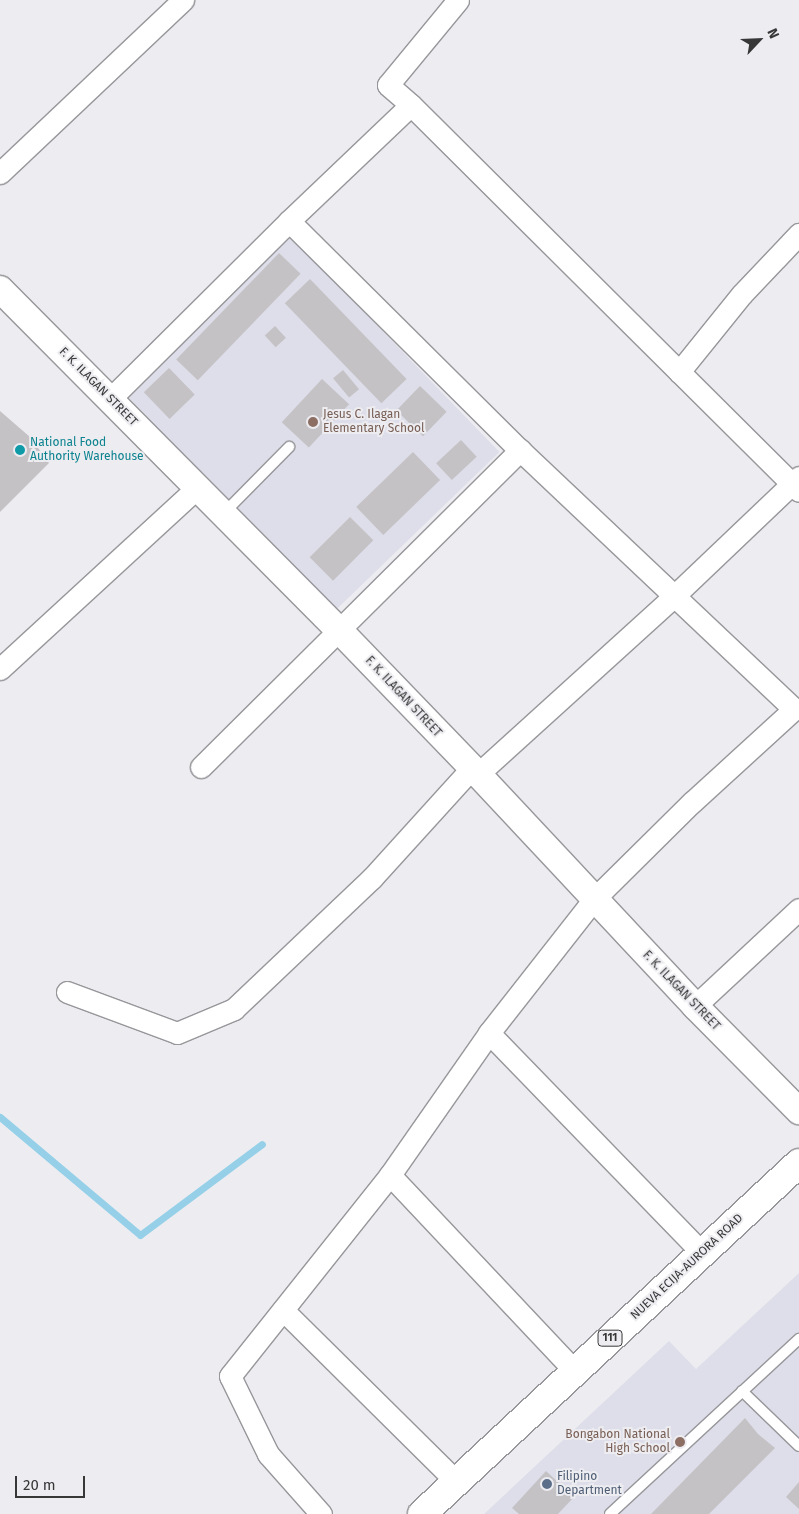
<!DOCTYPE html>
<style>
body{margin:0}
#map{position:relative;width:799px;height:1514px;overflow:hidden;background:#ededf1;font-family:"Fira Sans",sans-serif}
div>[style]{position:absolute}
[style*='--x']{left:calc(var(--x)*1px);top:calc(var(--y)*1px);width:calc(var(--w)*1px);rotate:calc(var(--a)*1deg)}
.built>*{inset:0;background:#dddee9;transform-origin:0 0}
.stream>*{height:7px;margin:-3.5px;padding:0 3.5px;transform-origin:3.5px;border-radius:3.5px;background:#96d0e8}
.building>*{inset:0;background:#c5c2c6;transform-origin:0 0}
.roads{filter:drop-shadow(1px 0 #97979b) drop-shadow(-1px 0 #97979b) drop-shadow(0 1px #97979b) drop-shadow(0 -1px #97979b)}
.service>*{height:10px;margin:-5px;padding:0 5px;transform-origin:5px;border-radius:5px;background:#fff}
.minor>*{height:21px;margin:-10.5px;padding:0 10.5px;transform-origin:10.5px;border-radius:10.5px;background:#fff}
.tertiary>*{height:26px;margin:-13px;padding:0 13px;transform-origin:13px;border-radius:13px;background:#fff}
.primary>*{height:28px;margin:-14px;padding:0 14px;transform-origin:14px;border-radius:14px;background:#fff}
.dots>*{width:14px;height:14px;translate:-50% -50%;box-sizing:border-box;border:2px solid #ededf1;border-radius:50%}
span{translate:-50% -50%;white-space:nowrap;text-align:center;line-height:1.15;-webkit-text-stroke:4px #ededf1;paint-order:stroke}
.shield-label span{padding:1px 4px;background:#ededf1;border:1px solid;border-radius:4px;-webkit-text-stroke-width:0}
.shield-label{font-size:11px;color:#373738;font-weight:700}
.street-label{font-size:12px;color:#373738}
.education-label{font-size:12px;color:#785e54}
.left{translate:0 -50%;text-align:left}
.right{translate:-100% -50%;text-align:right}
.culture-label{font-size:12px;color:#0d838f}
.service-label{font-size:12px;color:#4e5e75}
.north{position:absolute;left:734px;top:15px;width:50px;height:50px;-webkit-text-stroke:4px #ededf1;paint-order:stroke;rotate:65deg;font-size:14px;font-weight:700;line-height:20px;text-align:center;color:#373738}
.north::after{content:'';display:block;margin:auto;width:18px;height:22px;background:#373738;clip-path:polygon(50% 0,100% 100%,50% 72%,0 100%)}
.scale{position:absolute;left:15px;top:1476px;width:70px;height:22px;box-sizing:border-box;border:2px solid #373738;border-top:0;padding-left:6px;font-size:15px;line-height:18px;white-space:nowrap;color:#373738;-webkit-text-stroke:4px #ededf1;paint-order:stroke}
</style>
<div id="map">
<div class="built">
<div style="left:289px;top:234px;width:303px;height:229px;rotate:46deg"></div>
<div style="clip-path:polygon(799px 1273px,799px 1514px,484px 1514px,669px 1341px,696px 1369px)"></div>
</div>
<div class="stream">
<div style="--x:0;--y:1117;--w:183;--a:40.1"></div>
<div style="--x:140;--y:1235;--w:152;--a:-36.7"></div>
</div>
<div class="building">
<div style="left:279px;top:253px;width:30px;height:148px;rotate:44deg"></div>
<div style="left:310px;top:279px;width:139px;height:35px;rotate:46deg"></div>
<div style="left:275px;top:326px;width:16px;height:14px;rotate:47deg"></div>
<div style="left:169px;top:368px;width:37px;height:35px;rotate:46deg"></div>
<div style="left:343px;top:370px;width:25px;height:13px;rotate:50deg"></div>
<div style="left:322px;top:379px;width:37px;height:59px;rotate:43deg"></div>
<div style="left:420px;top:386px;width:37px;height:34px;rotate:44deg"></div>
<div style="clip-path:polygon(0 411px,30px 437px,49px 463px,0 512px)"></div>
<div style="left:461px;top:440px;width:23px;height:34px;rotate:47deg"></div>
<div style="left:413px;top:452px;width:39px;height:79px;rotate:46deg"></div>
<div style="left:350px;top:517px;width:33px;height:57px;rotate:45deg"></div>
<div style="clip-path:polygon(745px 1418px,758px 1434px,775px 1448px,709px 1514px,651px 1514px)"></div>
<div style="clip-path:polygon(546px 1471px,574px 1497px,558px 1514px,519px 1514px,512px 1508px)"></div>
<div style="clip-path:polygon(799px 1482px,799px 1509px,786px 1497px)"></div>
</div>
<div class="roads">
<div class="service">
<div style="--x:224;--y:513;--w:93;--a:-45.4"></div>
<div style="--x:742;--y:1391;--w:79;--a:44"></div>
<div style="--x:610;--y:1514;--w:258;--a:-42.8"></div>
</div>
<div class="minor">
<div style="--x:458;--y:0;--w:110;--a:129.5"></div>
<div style="--x:388;--y:85;--w:30;--a:41"></div>
<div style="--x:411;--y:105;--w:547;--a:44.85"></div>
<div style="--x:0;--y:173;--w:252;--a:-43.4"></div>
<div style="--x:289;--y:221;--w:325;--a:44.8"></div>
<div style="--x:520;--y:450;--w:377;--a:43.4"></div>
<div style="--x:794;--y:709;--w:138;--a:137.6"></div>
<div style="--x:692;--y:802;--w:138;--a:135.3"></div>
<div style="--x:594;--y:899;--w:170;--a:128.1"></div>
<div style="--x:489;--y:1033;--w:173;--a:124.9"></div>
<div style="--x:390;--y:1175;--w:257;--a:128.5"></div>
<div style="--x:230;--y:1376;--w:87;--a:64"></div>
<div style="--x:268;--y:1454;--w:80;--a:48.5"></div>
<div style="--x:679;--y:372;--w:100;--a:-51.1"></div>
<div style="--x:742;--y:294;--w:83;--a:-46.5"></div>
<div style="--x:110;--y:399;--w:252;--a:-44.8"></div>
<div style="--x:289;--y:221;--w:168;--a:-43.6"></div>
<div style="--x:0;--y:669;--w:269;--a:-42.6"></div>
<div style="--x:201;--y:767;--w:450;--a:-44.8"></div>
<div style="--x:478;--y:774;--w:263;--a:-42.2"></div>
<div style="--x:673;--y:597;--w:174;--a:-43.6"></div>
<div style="--x:67;--y:992;--w:117;--a:20.4"></div>
<div style="--x:177;--y:1033;--w:62;--a:-22.8"></div>
<div style="--x:234;--y:1009;--w:190;--a:-43.5"></div>
<div style="--x:372;--y:878;--w:147;--a:-47.8"></div>
<div style="--x:695;--y:1006;--w:142;--a:-43"></div>
<div style="--x:489;--y:1033;--w:306;--a:45.9"></div>
<div style="--x:390;--y:1175;--w:270;--a:46.7"></div>
<div style="--x:283;--y:1310;--w:245;--a:44.7"></div>
</div>
<div class="tertiary">
<div style="--x:0;--y:289;--w:481;--a:45.2"></div>
<div style="--x:339;--y:630;--w:200;--a:46"></div>
<div style="--x:478;--y:774;--w:318;--a:46.9"></div>
<div style="--x:695;--y:1006;--w:148;--a:45.3"></div>
</div>
<div class="primary">
<div style="--x:422;--y:1514;--w:515;--a:-42.95"></div>
</div>
</div>
<div class="dots">
<div style="left:313px;top:422px;background:#8d6e63"></div>
<div style="left:20px;top:450px;background:#0f9aa8"></div>
<div style="left:680px;top:1442px;background:#8d6e63"></div>
<div style="left:547px;top:1484px;background:#5c6f8a"></div>
</div>
<div class="shield-label">
<span style="left:610px;top:1338px">111</span>
</div>
<div class="street-label">
<span style="left:98px;top:387px;rotate:45deg">F. K. ILAGAN STREET</span>
<span style="left:403px;top:697px;rotate:47deg">F. K. ILAGAN STREET</span>
<span style="left:681px;top:991px;rotate:46deg">F. K. ILAGAN STREET</span>
<span style="left:687px;top:1267px;rotate:-43deg">NUEVA ECIJA-AURORA ROAD</span>
</div>
<div class="education-label">
<span class="left" style="left:323px;top:422px">Jesus C. Ilagan<br>Elementary School</span>
<span class="right" style="left:670px;top:1442px">Bongabon National<br>High School</span>
</div>
<div class="culture-label">
<span class="left" style="left:30px;top:450px">National Food<br>Authority Warehouse</span>
</div>
<div class="service-label">
<span class="left" style="left:557px;top:1484px">Filipino<br>Department</span>
</div>
<div class="north">N</div>
<div class="scale">20 m</div>
</div>
